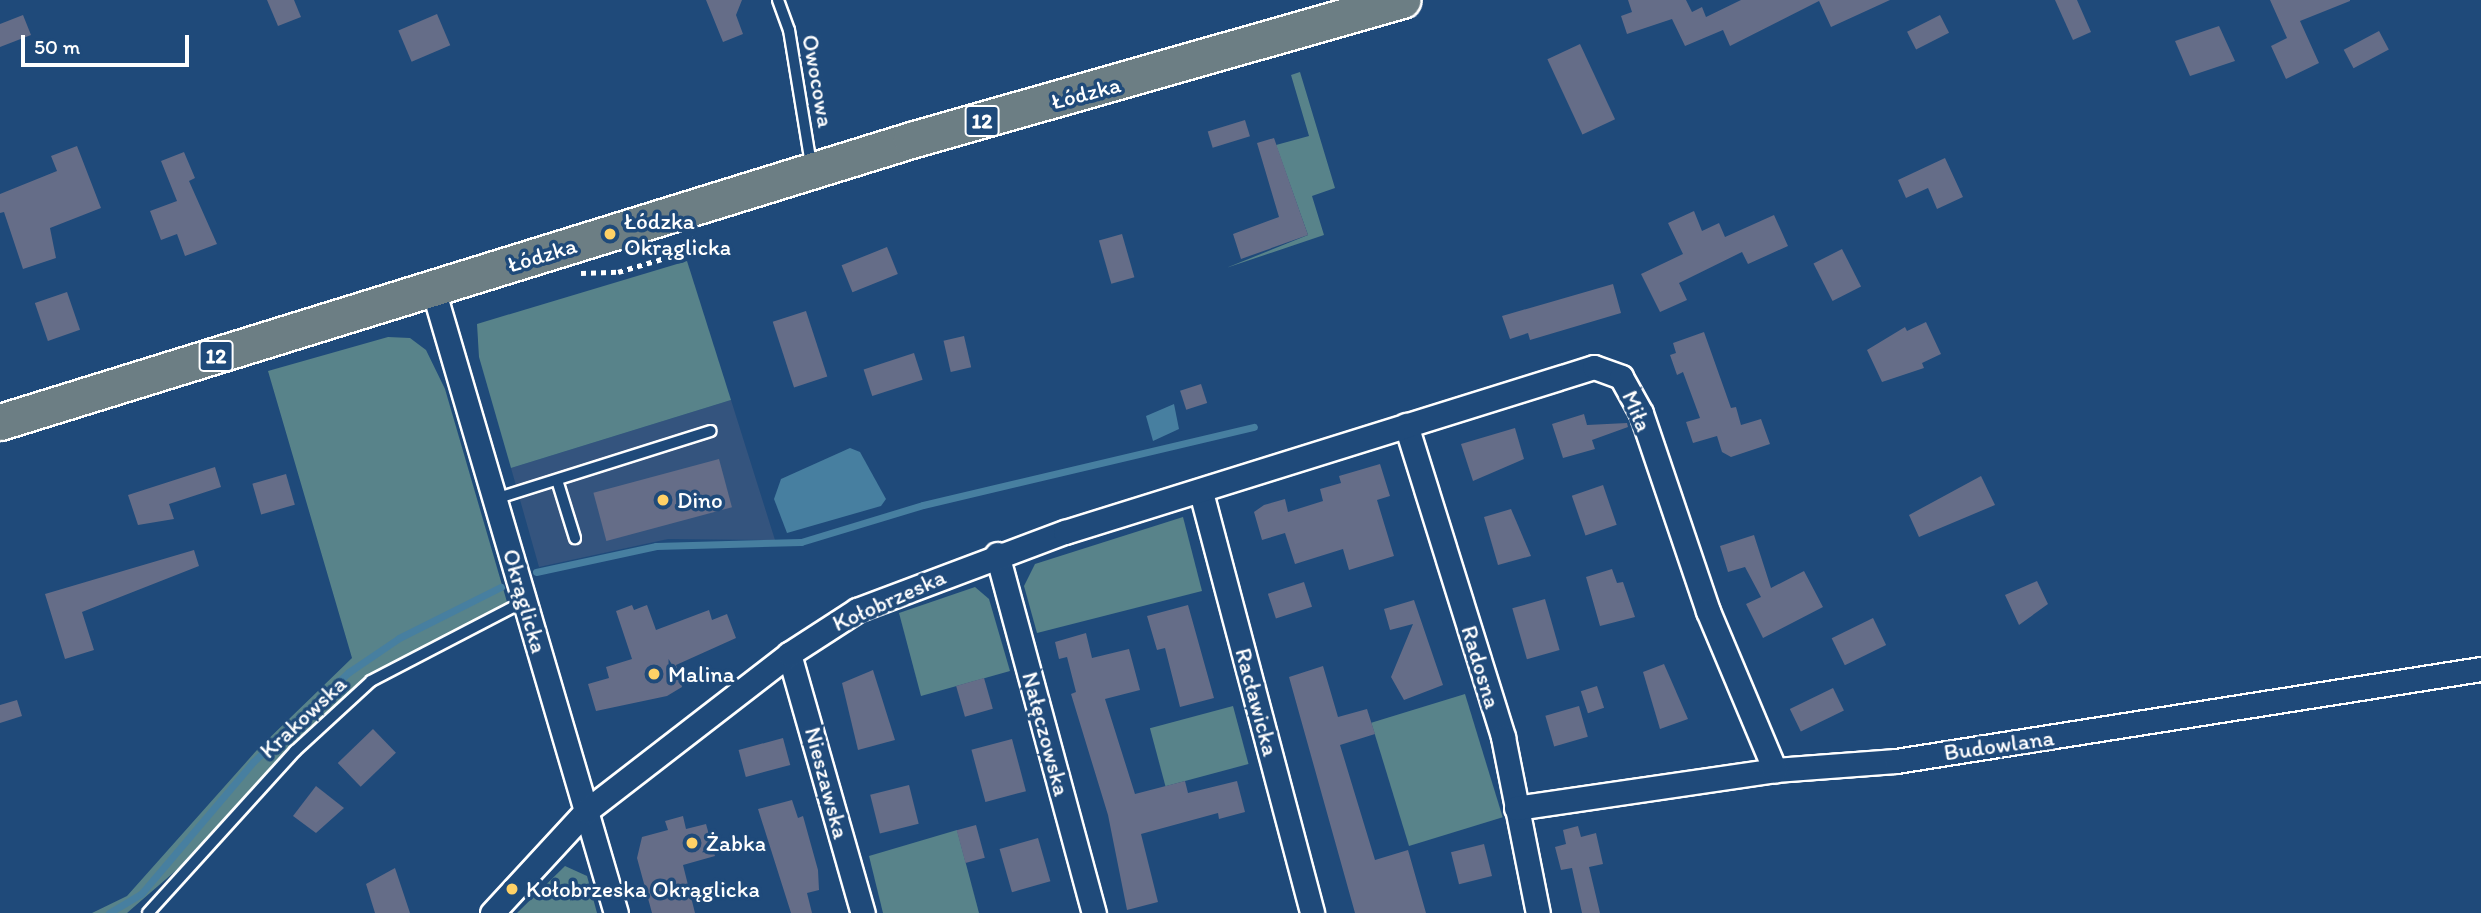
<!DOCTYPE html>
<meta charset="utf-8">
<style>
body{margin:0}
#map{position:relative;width:2481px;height:913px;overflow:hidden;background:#1f4a7a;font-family:Itim,sans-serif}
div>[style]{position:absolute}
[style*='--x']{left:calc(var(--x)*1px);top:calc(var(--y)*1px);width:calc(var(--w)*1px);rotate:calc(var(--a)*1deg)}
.built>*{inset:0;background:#34547e}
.green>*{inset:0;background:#58838a;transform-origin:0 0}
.water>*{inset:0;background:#477fa0}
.stream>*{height:7px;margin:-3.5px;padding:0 3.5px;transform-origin:3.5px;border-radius:3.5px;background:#477fa0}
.building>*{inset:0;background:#656d88;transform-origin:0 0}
.path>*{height:4.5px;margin-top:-2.25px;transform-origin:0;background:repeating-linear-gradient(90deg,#fff 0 5px,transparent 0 10px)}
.roads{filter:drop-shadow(2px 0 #fff) drop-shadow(-2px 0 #fff) drop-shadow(0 2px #fff) drop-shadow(0 -2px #fff)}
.service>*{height:10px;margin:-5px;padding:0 5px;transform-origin:5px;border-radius:5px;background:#1f4a7a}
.minor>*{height:23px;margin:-11.5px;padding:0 11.5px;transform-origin:11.5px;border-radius:11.5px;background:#1f4a7a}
.primary>*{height:35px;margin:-17.5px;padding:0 17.5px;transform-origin:17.5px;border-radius:17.5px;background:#6c7e84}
.dots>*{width:19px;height:19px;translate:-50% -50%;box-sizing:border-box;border:4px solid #1f4a7a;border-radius:50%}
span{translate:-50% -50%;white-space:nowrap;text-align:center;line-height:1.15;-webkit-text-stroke:7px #1f4a7a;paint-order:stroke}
.shield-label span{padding:2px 5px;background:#1f4a7a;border:2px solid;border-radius:5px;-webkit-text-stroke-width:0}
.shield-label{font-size:21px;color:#fff;font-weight:700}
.street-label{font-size:23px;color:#fff}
.poi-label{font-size:23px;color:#fff}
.left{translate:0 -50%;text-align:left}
.scale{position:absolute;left:21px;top:35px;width:168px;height:32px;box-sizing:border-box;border:4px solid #fff;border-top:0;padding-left:9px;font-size:21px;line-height:24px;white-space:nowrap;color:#fff;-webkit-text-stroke:5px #1f4a7a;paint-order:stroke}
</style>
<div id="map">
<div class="built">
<div style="clip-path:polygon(731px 400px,775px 540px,668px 539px,539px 567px,511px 468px)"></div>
</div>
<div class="green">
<div style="clip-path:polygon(1300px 72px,1335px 188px,1312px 196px,1324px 235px,1226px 268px,1308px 235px,1276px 145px,1309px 136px,1291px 75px)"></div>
<div style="clip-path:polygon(687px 261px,731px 400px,511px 468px,479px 357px,477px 324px)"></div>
<div style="clip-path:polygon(388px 337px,410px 338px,426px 350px,445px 389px,507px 602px,374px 673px,296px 740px,188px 860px,127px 913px,92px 913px,127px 896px,257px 750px,352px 658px,268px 371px)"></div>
<div style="clip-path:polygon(1183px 517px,1202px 591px,1037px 633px,1024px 586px,1035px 564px)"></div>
<div style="clip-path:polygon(975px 587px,989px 599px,1010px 671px,921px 696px,899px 613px)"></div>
<div style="left:1465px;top:694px;width:129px;height:98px;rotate:73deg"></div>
<div style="left:1233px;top:706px;width:60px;height:86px;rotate:75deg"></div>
<div style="clip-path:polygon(957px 830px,979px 913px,883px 913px,869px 856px)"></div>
<div style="clip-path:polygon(565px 866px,587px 876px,597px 913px,517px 913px)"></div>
</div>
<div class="water">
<div style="clip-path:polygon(1174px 404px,1179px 429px,1153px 441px,1146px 416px)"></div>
<div style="clip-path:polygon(850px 448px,860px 452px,886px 499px,881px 506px,787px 533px,774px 499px,781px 479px)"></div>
</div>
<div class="stream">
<div style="--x:536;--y:572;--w:123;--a:-12.2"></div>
<div style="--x:656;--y:546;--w:145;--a:-1.6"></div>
<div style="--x:801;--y:542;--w:127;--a:-16.9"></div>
<div style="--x:923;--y:505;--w:340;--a:-13.3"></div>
<div style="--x:109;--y:913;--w:37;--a:-31"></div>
<div style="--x:141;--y:894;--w:173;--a:-49.7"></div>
<div style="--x:253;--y:762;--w:132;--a:-43.2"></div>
<div style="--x:349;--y:672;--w:60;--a:-34.2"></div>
<div style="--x:399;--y:638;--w:114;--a:-26.6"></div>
</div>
<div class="building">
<div style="clip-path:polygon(267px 0,294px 0,301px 17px,278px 26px)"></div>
<div style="clip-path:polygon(706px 0,742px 0,736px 15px,743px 34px,723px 42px)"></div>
<div style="clip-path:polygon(1628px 0,1686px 0,1692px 12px,1702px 7px,1706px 17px,1741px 0,1890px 0,1831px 27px,1819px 1px,1730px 46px,1723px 30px,1685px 46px,1672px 19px,1627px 34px,1621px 16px,1632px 12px)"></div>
<div style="clip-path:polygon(2055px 0,2077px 0,2091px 32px,2073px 40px)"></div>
<div style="clip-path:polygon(2270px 0,2350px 0,2350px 1px,2300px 21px,2319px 63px,2286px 79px,2271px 46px,2287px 38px)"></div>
<div style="left:437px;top:14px;width:34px;height:42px;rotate:67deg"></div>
<div style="clip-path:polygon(23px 15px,31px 35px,0 47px,0 24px)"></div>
<div style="left:1940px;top:15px;width:20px;height:37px;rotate:63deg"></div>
<div style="clip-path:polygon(2219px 26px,2235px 61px,2190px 76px,2175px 41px)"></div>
<div style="left:2379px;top:31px;width:21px;height:40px;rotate:62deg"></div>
<div style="left:1580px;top:44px;width:83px;height:36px;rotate:65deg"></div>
<div style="left:1245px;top:120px;width:17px;height:39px;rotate:73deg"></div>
<div style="clip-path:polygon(1274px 138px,1308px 235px,1241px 259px,1233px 234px,1279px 217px,1257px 143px)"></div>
<div style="clip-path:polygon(77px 146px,101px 208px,50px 228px,56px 258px,23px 269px,4px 212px,0 213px,0 194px,57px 171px,51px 156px)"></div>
<div style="clip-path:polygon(184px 152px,195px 178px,189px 181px,217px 244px,185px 256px,177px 234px,161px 240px,150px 211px,177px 201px,161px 161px)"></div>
<div style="clip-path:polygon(1945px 158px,1963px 197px,1937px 209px,1928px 188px,1906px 198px,1898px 180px)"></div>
<div style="clip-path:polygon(1694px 211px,1702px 231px,1719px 223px,1725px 237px,1774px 215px,1788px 246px,1748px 264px,1742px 252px,1679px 283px,1687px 300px,1660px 312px,1641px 274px,1683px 254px,1668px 223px)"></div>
<div style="left:1122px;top:234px;width:45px;height:24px;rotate:74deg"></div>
<div style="left:887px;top:247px;width:29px;height:49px;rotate:68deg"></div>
<div style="left:1842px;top:249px;width:42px;height:32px;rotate:63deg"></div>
<div style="clip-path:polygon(1613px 284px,1621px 313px,1530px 340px,1528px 333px,1510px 339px,1502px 316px)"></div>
<div style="left:67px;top:292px;width:40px;height:34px;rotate:71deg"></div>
<div style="left:806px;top:311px;width:69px;height:35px;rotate:72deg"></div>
<div style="clip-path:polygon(1926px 322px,1941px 354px,1922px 363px,1924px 368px,1882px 382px,1867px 350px,1905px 327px,1907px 331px)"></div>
<div style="clip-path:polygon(1704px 332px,1731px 408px,1736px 407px,1741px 425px,1761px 419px,1770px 444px,1731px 457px,1722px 452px,1717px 436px,1693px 443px,1686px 422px,1700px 418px,1683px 372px,1677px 375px,1670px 355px,1676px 353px,1673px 343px)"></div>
<div style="left:964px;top:336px;width:32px;height:21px;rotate:77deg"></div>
<div style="left:914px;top:353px;width:28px;height:53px;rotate:72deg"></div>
<div style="left:1201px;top:384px;width:20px;height:22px;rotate:72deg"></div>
<div style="clip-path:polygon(1584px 414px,1587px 425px,1627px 423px,1628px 427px,1592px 440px,1595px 449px,1563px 458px,1552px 424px)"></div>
<div style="clip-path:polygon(1515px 428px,1524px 459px,1473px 481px,1461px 444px)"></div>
<div style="left:719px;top:459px;width:50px;height:130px;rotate:75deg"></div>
<div style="clip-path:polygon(1380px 464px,1390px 496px,1377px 500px,1394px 556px,1349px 570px,1343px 549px,1295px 564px,1285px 533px,1262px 540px,1254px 512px,1264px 505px,1285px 499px,1288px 512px,1323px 501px,1320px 489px,1341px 483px,1339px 476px)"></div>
<div style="clip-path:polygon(215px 467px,221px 487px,169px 504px,174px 519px,138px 525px,128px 495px)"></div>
<div style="left:286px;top:474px;width:32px;height:35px;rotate:74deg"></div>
<div style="clip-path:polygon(1981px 476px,1995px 505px,1919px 537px,1909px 515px)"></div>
<div style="left:1603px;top:485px;width:42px;height:33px;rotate:71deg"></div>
<div style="clip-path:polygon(1511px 509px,1531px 556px,1498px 565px,1484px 517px)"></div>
<div style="clip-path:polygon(1754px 535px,1771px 588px,1804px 571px,1823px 607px,1763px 638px,1746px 604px,1761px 597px,1745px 567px,1728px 572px,1720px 546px)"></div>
<div style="clip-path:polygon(194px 550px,199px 566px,82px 612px,94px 650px,65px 659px,45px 594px)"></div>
<div style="clip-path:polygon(1612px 569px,1617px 583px,1623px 582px,1635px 617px,1600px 626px,1586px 577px)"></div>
<div style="clip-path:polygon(2037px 581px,2048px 604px,2019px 625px,2005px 595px)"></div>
<div style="left:1304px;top:582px;width:26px;height:38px;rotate:72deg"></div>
<div style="left:1545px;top:599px;width:53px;height:34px;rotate:74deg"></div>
<div style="clip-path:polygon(1414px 600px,1443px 685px,1404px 700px,1391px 677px,1413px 624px,1390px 630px,1384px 609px)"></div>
<div style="clip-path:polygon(632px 605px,634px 610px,647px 605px,656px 630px,709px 610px,712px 620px,727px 614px,736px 638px,676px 665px,682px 687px,667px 696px,596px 711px,588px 684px,609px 678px,606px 667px,632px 659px,616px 611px)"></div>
<div style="clip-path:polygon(1188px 605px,1214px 698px,1180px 707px,1165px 648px,1157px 650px,1147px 616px)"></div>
<div style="left:1873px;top:618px;width:30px;height:46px;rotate:64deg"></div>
<div style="clip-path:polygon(1086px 633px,1092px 658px,1129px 649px,1140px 690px,1105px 699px,1135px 794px,1185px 781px,1188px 793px,1237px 781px,1245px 812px,1219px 819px,1218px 813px,1141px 834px,1158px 902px,1127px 910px,1108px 815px,1071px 694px,1076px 692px,1067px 657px,1059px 659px,1055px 642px)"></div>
<div style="clip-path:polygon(1664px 664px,1688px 719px,1660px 729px,1643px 672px)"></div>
<div style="clip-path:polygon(1323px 666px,1338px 717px,1367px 709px,1375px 734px,1340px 745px,1375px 860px,1408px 850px,1426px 913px,1355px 913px,1289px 677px)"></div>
<div style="clip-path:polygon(873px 670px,895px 740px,858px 750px,842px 683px)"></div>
<div style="left:984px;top:678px;width:32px;height:29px;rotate:74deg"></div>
<div style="left:1597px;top:686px;width:23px;height:17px;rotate:72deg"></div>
<div style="left:1833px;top:688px;width:25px;height:48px;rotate:64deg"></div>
<div style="clip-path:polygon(17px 700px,22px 716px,0 723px,0 705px)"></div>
<div style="left:1579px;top:706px;width:32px;height:35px;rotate:74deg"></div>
<div style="left:373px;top:729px;width:33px;height:49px;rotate:46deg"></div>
<div style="left:783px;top:738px;width:28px;height:46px;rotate:75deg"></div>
<div style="left:1012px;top:739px;width:54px;height:42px;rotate:75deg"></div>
<div style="left:909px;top:785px;width:40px;height:40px;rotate:76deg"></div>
<div style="clip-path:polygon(316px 786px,344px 808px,316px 833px,293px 816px)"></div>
<div style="clip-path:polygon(792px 800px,798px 818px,803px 816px,818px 870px,819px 890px,807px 893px,812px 913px,791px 913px,758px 809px)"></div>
<div style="clip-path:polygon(683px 816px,686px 829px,706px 824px,715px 856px,683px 865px,695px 913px,652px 913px,637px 858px,642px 837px,668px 830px,665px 821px)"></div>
<div style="left:976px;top:825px;width:34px;height:20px;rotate:75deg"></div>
<div style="clip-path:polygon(1578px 826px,1581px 837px,1596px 833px,1603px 864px,1589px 867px,1600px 913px,1582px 913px,1572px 868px,1561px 870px,1555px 847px,1566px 844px,1563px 830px)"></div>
<div style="left:1038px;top:838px;width:45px;height:40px;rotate:74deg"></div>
<div style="left:1484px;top:844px;width:33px;height:34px;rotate:76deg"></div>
<div style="clip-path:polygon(395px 868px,410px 913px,375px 913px,366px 884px)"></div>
</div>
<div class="path">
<div style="--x:581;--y:273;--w:37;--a:-2"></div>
<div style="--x:618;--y:272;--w:49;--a:-16.6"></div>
<div style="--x:665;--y:258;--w:37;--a:-34"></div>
</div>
<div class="roads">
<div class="service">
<div style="--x:778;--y:0;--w:32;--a:70"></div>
<div style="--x:789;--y:30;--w:137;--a:80.7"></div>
<div style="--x:557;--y:480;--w:61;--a:72.8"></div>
<div style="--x:495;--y:499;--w:226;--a:-17.5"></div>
<div style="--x:148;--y:913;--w:219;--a:-47.8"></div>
<div style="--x:295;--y:751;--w:103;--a:-42.6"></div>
<div style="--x:371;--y:681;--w:174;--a:-27.5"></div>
</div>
<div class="minor">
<div style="--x:433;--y:289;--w:650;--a:73.66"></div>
<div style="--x:1406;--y:425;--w:327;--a:72.7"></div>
<div style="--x:1503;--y:737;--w:179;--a:78.8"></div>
<div style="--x:1201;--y:492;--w:435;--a:75.2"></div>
<div style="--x:997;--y:554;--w:372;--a:74.9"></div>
<div style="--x:789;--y:654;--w:269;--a:74.1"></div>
<div style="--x:1516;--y:808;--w:262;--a:-8.3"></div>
<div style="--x:1775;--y:770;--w:121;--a:-4.3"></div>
<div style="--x:1896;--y:761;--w:592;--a:-8.94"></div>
<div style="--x:492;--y:913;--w:139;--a:-47.3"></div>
<div style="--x:586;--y:811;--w:257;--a:-37.7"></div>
<div style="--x:789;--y:654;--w:81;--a:-32.9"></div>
<div style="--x:857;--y:610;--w:222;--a:-20.6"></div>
<div style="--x:1065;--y:532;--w:554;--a:-17.32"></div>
<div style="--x:1594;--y:367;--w:29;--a:20"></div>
<div style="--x:1621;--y:377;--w:41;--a:60.9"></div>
<div style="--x:1641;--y:413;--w:209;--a:71.3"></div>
<div style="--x:1708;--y:611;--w:173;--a:67.2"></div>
</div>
<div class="primary">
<div style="--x:0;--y:422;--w:954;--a:-17.2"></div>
<div style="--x:911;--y:140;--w:511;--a:-15.91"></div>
</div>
</div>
<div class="dots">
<div style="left:610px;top:234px;background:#ffd166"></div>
<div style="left:663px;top:500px;background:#ffd166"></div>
<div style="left:654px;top:674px;background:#ffd166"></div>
<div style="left:692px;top:843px;background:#ffd166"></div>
<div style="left:512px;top:889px;background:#ffd166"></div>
</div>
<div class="shield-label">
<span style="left:982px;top:121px">12</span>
<span style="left:216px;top:356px">12</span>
</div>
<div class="street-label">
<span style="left:818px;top:81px;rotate:80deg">Owocowa</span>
<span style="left:1086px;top:93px;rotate:-15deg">Łódzka</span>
<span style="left:542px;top:255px;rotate:-17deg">Łódzka</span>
<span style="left:1637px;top:411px;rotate:67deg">Miła</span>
<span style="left:889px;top:600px;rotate:-24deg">Kołobrzeska</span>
<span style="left:525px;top:601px;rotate:74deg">Okrąglicka</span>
<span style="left:1481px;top:667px;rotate:73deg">Radosna</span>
<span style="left:1257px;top:702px;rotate:75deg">Racławicka</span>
<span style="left:303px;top:717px;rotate:-43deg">Krakowska</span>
<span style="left:1046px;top:734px;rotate:75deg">Nałęczowska</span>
<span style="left:1999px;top:745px;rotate:-8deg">Budowlana</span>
<span style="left:827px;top:783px;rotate:75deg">Nieszawska</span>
</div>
<div class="poi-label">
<span class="left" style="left:624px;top:234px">Łódzka<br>Okrąglicka</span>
<span class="left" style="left:677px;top:500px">Dino</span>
<span class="left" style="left:668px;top:674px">Malina</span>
<span class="left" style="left:706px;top:843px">Żabka</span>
<span class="left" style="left:526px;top:889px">Kołobrzeska Okrąglicka</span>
</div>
<div class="scale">50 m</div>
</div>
